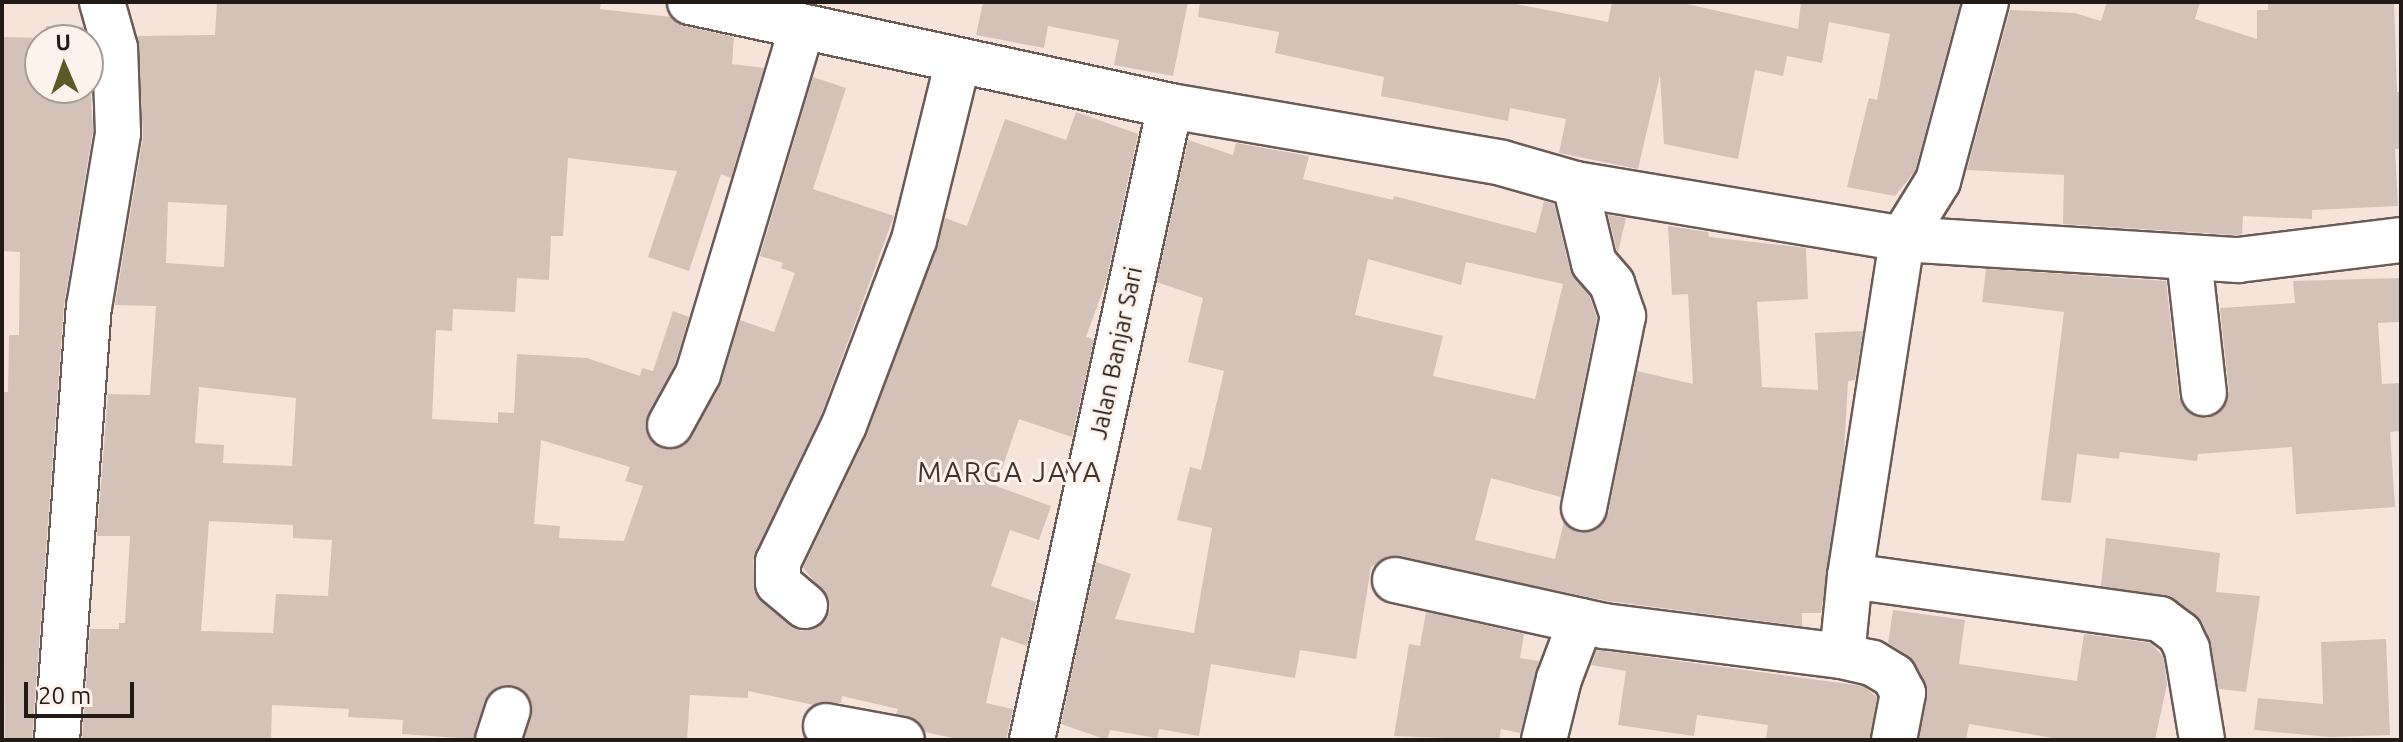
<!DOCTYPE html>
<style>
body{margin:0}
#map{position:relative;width:2403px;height:742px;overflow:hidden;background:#f6e3da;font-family:Ubuntu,sans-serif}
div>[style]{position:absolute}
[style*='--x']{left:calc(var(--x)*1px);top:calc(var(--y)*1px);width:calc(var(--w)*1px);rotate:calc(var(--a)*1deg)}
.building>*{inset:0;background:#d4c2b8}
.roads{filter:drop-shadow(2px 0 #6b5b53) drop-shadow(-2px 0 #6b5b53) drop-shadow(0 2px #6b5b53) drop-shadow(0 -2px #6b5b53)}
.minor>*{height:44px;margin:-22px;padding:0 22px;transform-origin:22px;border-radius:22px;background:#fff}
span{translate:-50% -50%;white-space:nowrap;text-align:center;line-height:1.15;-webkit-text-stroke:6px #fef2ec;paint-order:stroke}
.street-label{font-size:24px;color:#211a17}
.quarter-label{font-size:28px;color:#42332c;letter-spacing:2px}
.frame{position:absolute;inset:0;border:4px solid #211a17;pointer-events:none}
.north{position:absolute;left:24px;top:24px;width:80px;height:80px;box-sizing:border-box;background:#fef2ec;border:2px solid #a69c97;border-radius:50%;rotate:358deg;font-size:22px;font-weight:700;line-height:32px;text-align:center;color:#211a17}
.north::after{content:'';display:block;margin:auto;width:28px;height:36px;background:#5d5a27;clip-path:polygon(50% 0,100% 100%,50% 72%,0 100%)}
.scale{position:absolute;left:24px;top:682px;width:110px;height:36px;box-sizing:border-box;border:4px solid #211a17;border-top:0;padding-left:10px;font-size:24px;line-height:28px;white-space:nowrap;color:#211a17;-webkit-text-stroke:6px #fef2ec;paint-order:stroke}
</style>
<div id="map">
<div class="building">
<div style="clip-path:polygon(evenodd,217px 2px,601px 2px,600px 9px,671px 17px,685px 26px,734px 37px,732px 64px,764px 68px,731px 178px,721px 174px,689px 271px,648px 257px,677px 171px,568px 158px,563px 236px,551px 236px,549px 280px,517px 278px,515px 312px,453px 309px,452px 331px,436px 330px,432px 419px,498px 423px,498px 412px,514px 413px,517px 354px,587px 358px,640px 376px,642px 368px,653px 371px,673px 311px,689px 317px,675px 364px,645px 426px,659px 447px,684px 446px,720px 386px,740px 320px,774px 332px,795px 273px,781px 268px,783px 263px,760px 256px,813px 77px,846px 88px,813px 189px,894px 216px,821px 415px,753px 561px,756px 594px,801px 631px,823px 623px,830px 610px,828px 597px,803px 568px,867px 434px,945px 218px,967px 226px,1005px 119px,1066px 140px,1076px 112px,1138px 134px,1106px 282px,1086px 337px,1094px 340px,1072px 437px,1019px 419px,996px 486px,1051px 506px,1039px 540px,1010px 530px,991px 586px,1036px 602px,1027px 646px,1001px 637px,986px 703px,1013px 709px,1006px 740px,962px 740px,925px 732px,918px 721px,896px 714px,898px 709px,842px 696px,841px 703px,814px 705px,748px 691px,748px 698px,690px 695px,687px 740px,524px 740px,532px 704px,517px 687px,504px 685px,485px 701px,474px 739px,402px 734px,403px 720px,348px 717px,349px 709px,272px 705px,271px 740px,82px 740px,90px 629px,119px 629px,119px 623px,125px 623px,130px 536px,97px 536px,108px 394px,150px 395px,156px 306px,115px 305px,143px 137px,138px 36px,215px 35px,217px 2px,168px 202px,227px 205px,224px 267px,166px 263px,168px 202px,217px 2px,199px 387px,296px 398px,292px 466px,223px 463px,224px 445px,195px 443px,199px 387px,217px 2px,541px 440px,630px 467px,625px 481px,643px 486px,624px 541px,559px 538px,560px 526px,534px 524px,541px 440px,217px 2px,209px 521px,293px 525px,293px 538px,332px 540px,328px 596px,276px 594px,273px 633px,201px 631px,209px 521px)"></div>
<div style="clip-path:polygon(983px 2px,1188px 2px,1173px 76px,1114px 65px,1119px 40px,1048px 26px,1044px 48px,976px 35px)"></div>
<div style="clip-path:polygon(1200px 2px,1506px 2px,1608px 22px,1612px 2px,1678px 2px,1798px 29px,1801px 2px,1960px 3px,1915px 171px,1895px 196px,1847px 187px,1869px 98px,1877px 100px,1890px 34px,1829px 22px,1822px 63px,1787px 56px,1783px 76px,1755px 70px,1738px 159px,1664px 144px,1660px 75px,1638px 169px,1559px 153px,1566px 119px,1510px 108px,1508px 121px,1381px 96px,1384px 77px,1275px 53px,1279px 32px,1198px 17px)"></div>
<div style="clip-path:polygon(2107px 2px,2200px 2px,2195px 19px,2257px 39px,2257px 10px,2268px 10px,2268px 2px,2394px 2px,2397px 92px,2401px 92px,2401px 149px,2395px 149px,2398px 206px,2312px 210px,2312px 219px,2243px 216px,2242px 234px,2237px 235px,2063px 224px,2064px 175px,1967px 170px,2010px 10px,2075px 13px,2101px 21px)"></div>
<div style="clip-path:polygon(46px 26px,83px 27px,87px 40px,40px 40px,40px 88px,88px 88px,88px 44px,93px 131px,64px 305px,32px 740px,5px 740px,2px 392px,8px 392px,9px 335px,19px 335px,20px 252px,2px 251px,3px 37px,46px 38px)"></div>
<div style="clip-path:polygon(evenodd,1188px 140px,1233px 155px,1236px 143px,1309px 156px,1303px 179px,1393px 200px,1394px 196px,1536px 233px,1544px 201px,1554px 204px,1570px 270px,1590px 297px,1597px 318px,1561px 497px,1491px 478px,1475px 540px,1555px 559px,1564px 521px,1578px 532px,1591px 532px,1608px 514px,1637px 371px,1693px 384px,1688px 294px,1672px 295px,1668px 226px,1708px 232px,1709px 237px,1806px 248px,1808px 299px,1757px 302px,1762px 387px,1818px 390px,1815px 333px,1863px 331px,1855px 380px,1848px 381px,1844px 452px,1821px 613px,1802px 613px,1802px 626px,1608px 601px,1388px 556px,1371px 567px,1356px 659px,1300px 650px,1295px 678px,1211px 664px,1199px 736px,1159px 729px,1157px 738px,1110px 730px,1107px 740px,1061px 724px,1096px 562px,1131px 574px,1115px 619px,1194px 633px,1212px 528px,1177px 520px,1190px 467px,1201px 470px,1224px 371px,1188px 362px,1203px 298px,1157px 282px,1188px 140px,1368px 259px,1461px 285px,1466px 262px,1563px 284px,1535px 399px,1433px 376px,1443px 336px,1355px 315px,1368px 259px)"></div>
<div style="clip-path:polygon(1608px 215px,1626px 218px,1618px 252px,1617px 251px)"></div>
<div style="clip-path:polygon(1986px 269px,2166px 281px,2179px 397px,2184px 408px,2206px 418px,2219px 413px,2229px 391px,2220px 308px,2295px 303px,2293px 281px,2401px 278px,2401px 322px,2378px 323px,2382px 384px,2401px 383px,2401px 431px,2390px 432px,2395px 507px,2296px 514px,2292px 447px,2198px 454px,2197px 461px,2120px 452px,2119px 459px,2077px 454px,2071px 503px,2041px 500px,2064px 312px,1982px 302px)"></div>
<div style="clip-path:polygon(2106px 538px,2220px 553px,2216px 592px,2260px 596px,2246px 692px,2219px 689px,2203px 623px,2175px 599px,2101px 586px)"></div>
<div style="clip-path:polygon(1893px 610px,1965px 620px,1959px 664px,2077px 681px,2084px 634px,2150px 643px,2163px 656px,2167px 684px,2155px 740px,2065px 740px,1969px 724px,1966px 740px,1919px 740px,1925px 682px,1907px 655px,1888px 643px)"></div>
<div style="clip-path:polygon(1426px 612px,1524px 634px,1520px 658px,1539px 661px,1520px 733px,1501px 729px,1499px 740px,1394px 736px,1409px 644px,1420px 646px)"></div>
<div style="clip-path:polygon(2386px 639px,2390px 735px,2330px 737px,2254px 730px,2258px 698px,2323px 704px,2321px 642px)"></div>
<div style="clip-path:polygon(1597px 650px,1863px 686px,1877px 697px,1870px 740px,1766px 740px,1768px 725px,1697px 715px,1694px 736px,1618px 725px,1626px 671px,1591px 665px)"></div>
</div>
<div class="roads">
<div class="minor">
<div style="--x:690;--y:2;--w:491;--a:12.2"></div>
<div style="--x:1170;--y:106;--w:337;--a:9.7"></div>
<div style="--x:1502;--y:163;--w:76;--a:16"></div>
<div style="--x:1575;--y:184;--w:332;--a:9.5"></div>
<div style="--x:1902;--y:239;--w:337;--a:3.6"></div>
<div style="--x:2238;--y:260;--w:164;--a:-7"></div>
<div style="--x:1575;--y:184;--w:81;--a:76.5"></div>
<div style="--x:1594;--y:263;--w:28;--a:49"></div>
<div style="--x:1612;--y:284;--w:34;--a:71"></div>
<div style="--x:1623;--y:316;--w:196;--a:101.5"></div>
<div style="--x:2189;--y:258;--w:136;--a:83.7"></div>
<div style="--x:670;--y:425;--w:58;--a:-61.2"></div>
<div style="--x:698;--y:374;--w:362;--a:-73.3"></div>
<div style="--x:1850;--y:576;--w:313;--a:7.9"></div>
<div style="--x:2160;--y:619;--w:25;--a:37"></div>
<div style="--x:2180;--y:634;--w:17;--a:65"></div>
<div style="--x:2187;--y:649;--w:92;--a:80.6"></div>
<div style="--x:1395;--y:580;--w:214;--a:12.4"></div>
<div style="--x:1604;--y:626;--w:240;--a:7.2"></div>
<div style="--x:805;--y:606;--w:35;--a:-140"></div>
<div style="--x:778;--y:583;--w:21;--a:-90"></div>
<div style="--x:778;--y:562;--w:152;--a:-64.3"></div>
<div style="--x:844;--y:425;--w:198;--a:-69.3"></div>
<div style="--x:914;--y:240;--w:184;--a:-76.2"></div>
<div style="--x:826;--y:726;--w:77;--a:10.4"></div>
<div style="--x:57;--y:740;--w:434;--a:-85.8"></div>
<div style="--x:89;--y:307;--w:176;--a:-80.5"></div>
<div style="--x:118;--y:133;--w:85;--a:-92"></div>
<div style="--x:115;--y:48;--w:48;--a:-105.8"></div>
<div style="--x:498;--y:740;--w:32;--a:-72"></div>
<div style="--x:1032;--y:740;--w:649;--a:-77.72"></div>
<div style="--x:1544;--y:740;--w:63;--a:-76.2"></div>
<div style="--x:1559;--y:679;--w:62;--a:-69.2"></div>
<div style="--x:1894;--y:740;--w:48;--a:-79.2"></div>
<div style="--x:1903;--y:693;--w:19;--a:-118"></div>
<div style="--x:1894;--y:676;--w:26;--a:-149"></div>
<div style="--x:1872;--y:663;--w:31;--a:-167"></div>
<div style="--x:1842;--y:656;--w:80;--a:-84.3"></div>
<div style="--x:1850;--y:576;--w:341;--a:-81.2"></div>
<div style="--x:1902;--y:239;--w:68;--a:-58.2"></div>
<div style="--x:1938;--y:181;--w:185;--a:-75"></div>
</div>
</div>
<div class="street-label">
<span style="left:1116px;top:353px;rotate:-78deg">Jalan Banjar Sari</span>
</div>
<div class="quarter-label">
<span style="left:1010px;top:472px">MARGA JAYA</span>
</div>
<div class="frame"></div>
<div class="north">U</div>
<div class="scale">20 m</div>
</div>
